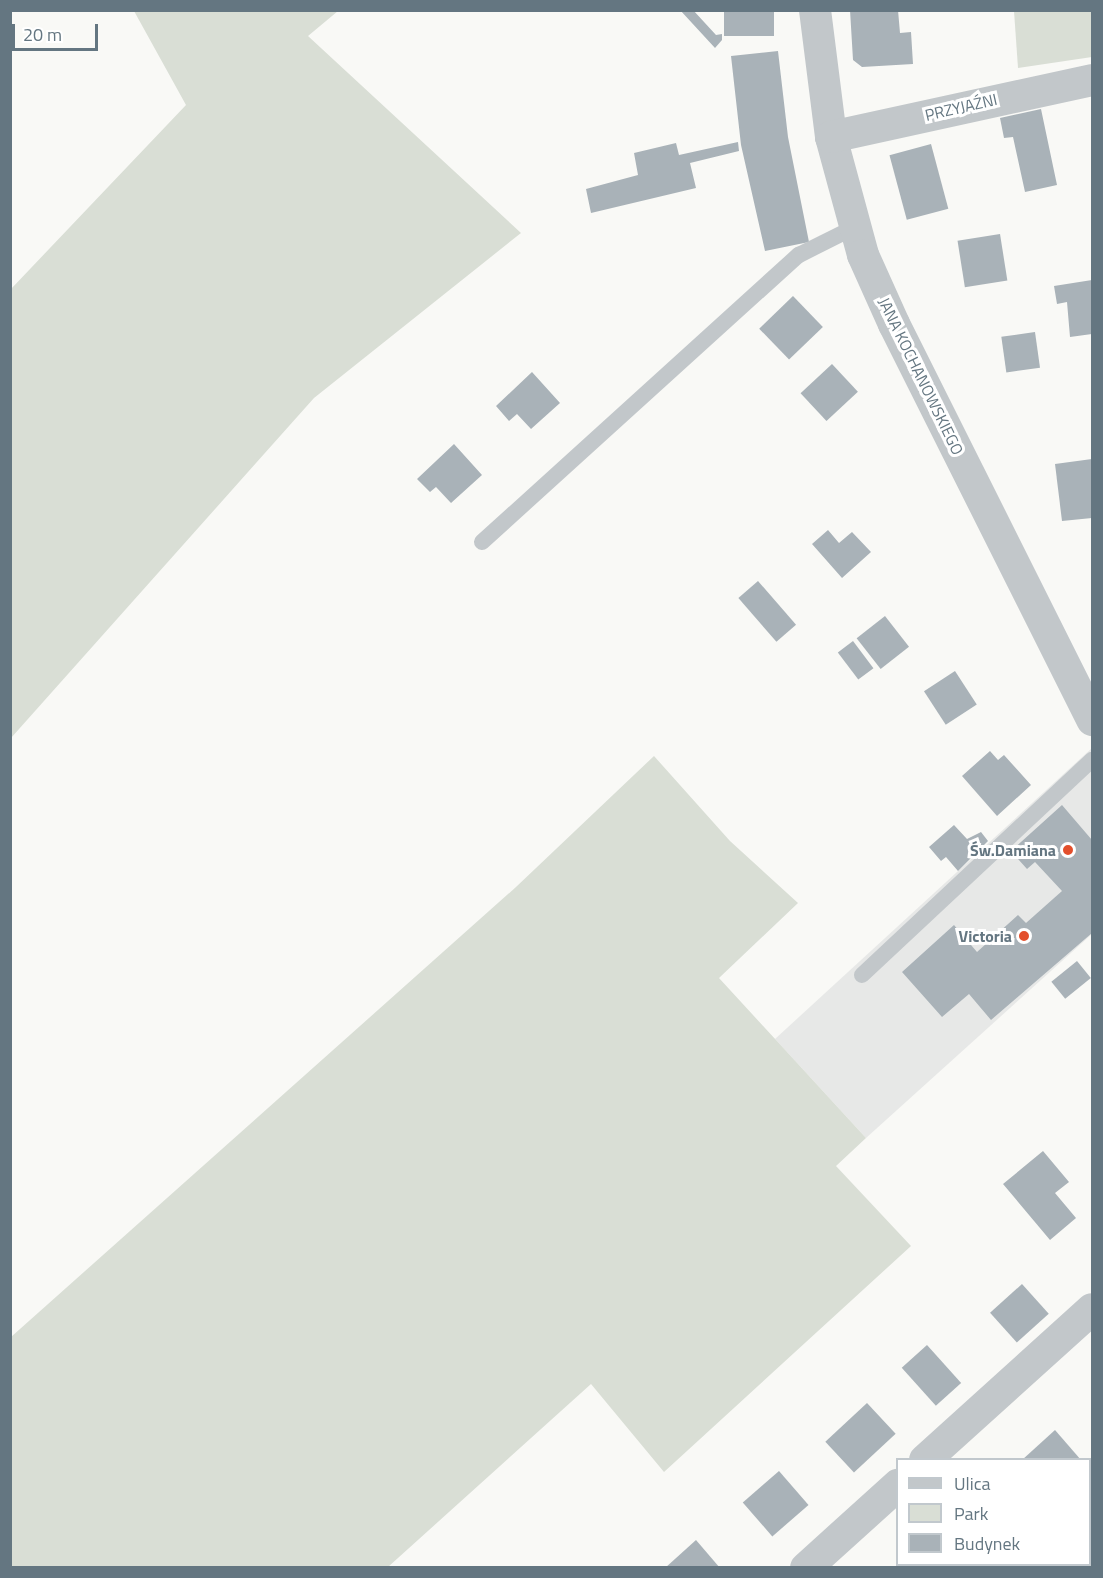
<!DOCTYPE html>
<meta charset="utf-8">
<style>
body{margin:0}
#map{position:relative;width:1103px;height:1578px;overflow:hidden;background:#f9f9f6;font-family:"Titillium Web",sans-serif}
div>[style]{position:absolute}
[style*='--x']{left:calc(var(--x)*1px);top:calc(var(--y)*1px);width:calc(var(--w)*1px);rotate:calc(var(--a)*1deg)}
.built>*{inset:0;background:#e7e8e7}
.green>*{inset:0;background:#d9ded5}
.building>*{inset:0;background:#a9b2b8;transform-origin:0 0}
.service>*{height:16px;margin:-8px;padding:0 8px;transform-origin:8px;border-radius:8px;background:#c2c7ca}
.minor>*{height:32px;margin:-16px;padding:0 16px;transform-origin:16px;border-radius:16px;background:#c2c7ca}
.dots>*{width:16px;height:16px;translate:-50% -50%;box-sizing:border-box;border:3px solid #fff;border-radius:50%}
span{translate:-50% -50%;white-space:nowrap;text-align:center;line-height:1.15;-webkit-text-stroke:6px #fff;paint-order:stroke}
.street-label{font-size:16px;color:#647681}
.poi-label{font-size:16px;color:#647681;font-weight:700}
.right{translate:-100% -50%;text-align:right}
.frame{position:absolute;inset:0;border:12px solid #647681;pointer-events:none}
.legend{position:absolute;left:896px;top:1458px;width:195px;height:108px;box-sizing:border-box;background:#fff;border:2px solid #c1c8cd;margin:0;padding:8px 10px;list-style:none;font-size:18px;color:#647681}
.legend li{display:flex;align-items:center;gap:12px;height:30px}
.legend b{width:30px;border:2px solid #c1c8cd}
.scale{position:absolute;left:12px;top:24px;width:86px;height:27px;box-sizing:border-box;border:3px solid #647681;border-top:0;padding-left:8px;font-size:18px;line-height:21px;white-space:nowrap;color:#647681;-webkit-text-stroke:4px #fff;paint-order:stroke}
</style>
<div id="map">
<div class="built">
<div style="clip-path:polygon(1092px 748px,1092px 934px,866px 1138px,775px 1039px)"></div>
</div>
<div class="green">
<div style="clip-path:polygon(134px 11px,338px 11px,308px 36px,521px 233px,314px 398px,11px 738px,11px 289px,186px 105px)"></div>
<div style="clip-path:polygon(1014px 11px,1092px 11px,1092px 57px,1018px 68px)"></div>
<div style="clip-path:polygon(654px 756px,730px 841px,798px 903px,719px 978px,866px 1138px,836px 1166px,911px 1246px,664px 1472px,591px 1384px,388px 1567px,11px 1567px,11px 1337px,516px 887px)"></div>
</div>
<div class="building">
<div style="clip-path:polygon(680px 10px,693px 10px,716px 35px,722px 34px,722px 40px,715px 48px)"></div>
<div style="left:724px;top:10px;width:50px;height:26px"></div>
<div style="clip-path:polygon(850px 10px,898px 10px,900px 33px,911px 32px,913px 64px,862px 67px,853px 60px)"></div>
<div style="clip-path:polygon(778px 51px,788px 137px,809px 242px,765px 251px,741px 145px,731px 56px)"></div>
<div style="clip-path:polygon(1041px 109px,1057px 185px,1025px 192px,1013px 137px,1004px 138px,1000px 118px)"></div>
<div style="clip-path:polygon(738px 142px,739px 151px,690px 163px,696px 188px,591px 213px,586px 189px,638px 175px,634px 153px,676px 143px,679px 155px)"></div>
<div style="left:931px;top:144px;width:67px;height:43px;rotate:75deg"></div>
<div style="left:1000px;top:234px;width:47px;height:43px;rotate:81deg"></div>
<div style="clip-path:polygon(1092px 280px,1092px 334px,1070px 337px,1067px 302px,1057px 304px,1054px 286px)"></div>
<div style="left:793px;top:296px;width:43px;height:47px;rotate:46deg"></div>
<div style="left:1035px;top:332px;width:36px;height:34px;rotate:82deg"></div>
<div style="left:832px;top:364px;width:38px;height:43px;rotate:47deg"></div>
<div style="clip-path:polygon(532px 372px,560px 403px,531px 429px,517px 414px,509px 421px,496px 406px)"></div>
<div style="clip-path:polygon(454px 444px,482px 475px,451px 503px,436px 487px,430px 492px,417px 479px)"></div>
<div style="clip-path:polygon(1092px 459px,1092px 518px,1062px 521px,1055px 464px)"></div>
<div style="clip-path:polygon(828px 530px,839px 543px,852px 532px,871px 552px,842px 578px,812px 544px)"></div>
<div style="left:758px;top:581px;width:58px;height:26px;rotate:49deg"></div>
<div style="left:885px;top:616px;width:39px;height:36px;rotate:52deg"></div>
<div style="left:853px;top:641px;width:34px;height:19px;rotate:53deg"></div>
<div style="left:955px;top:671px;width:40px;height:37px;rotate:57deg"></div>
<div style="clip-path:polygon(990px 751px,998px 760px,1004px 755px,1031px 785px,997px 816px,962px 776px)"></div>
<div style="clip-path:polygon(1062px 805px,1092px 840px,1092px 933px,991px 1020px,969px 994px,942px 1017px,902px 972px,954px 925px,977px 952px,1018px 915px,1026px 923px,1062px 891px,1035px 862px,1027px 869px,1011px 851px)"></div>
<div style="clip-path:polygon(954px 825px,967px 839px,981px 832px,988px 841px,958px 871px,946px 857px,941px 861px,929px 847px)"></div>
<div style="left:1077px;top:961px;width:22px;height:33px;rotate:51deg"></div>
<div style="clip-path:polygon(1043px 1151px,1069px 1182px,1055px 1193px,1076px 1218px,1050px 1240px,1003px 1184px)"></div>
<div style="left:1022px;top:1284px;width:40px;height:43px;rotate:48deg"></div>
<div style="left:927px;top:1345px;width:51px;height:34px;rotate:48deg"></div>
<div style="left:867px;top:1403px;width:42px;height:57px;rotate:47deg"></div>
<div style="clip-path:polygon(1055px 1430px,1081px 1460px,1022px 1460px)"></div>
<div style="left:779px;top:1471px;width:45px;height:48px;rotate:49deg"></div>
<div style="clip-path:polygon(696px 1540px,720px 1568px,665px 1568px)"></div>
</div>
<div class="service">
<div style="--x:482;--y:542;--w:428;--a:-42.2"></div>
<div style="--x:799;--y:255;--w:60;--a:-26.6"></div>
<div style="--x:862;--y:975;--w:315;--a:-43.1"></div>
</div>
<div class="minor">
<div style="--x:815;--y:10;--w:128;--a:82.8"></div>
<div style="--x:831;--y:137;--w:122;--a:74.8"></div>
<div style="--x:863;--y:255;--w:76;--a:65.8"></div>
<div style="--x:894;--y:324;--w:443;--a:63.4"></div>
<div style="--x:831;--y:137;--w:267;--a:-12.3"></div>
<div style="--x:925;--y:1460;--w:225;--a:-42.1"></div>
<div style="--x:806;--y:1568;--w:124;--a:-42.1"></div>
</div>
<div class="dots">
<div style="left:1068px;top:850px;background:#e34f2c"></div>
<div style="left:1024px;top:936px;background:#e34f2c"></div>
</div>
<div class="street-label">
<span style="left:961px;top:107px;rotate:-13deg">PRZYJAŹNI</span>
<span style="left:921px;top:376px;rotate:64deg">JANA KOCHANOWSKIEGO</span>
</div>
<div class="poi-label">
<span class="right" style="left:1056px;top:850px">Św.Damiana</span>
<span class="right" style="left:1012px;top:936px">Victoria</span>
</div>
<div class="frame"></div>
<ul class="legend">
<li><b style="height:8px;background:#c2c7ca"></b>Ulica</li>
<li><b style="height:16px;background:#d9ded5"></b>Park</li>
<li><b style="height:16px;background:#a9b2b8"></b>Budynek</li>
</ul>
<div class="scale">20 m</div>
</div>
